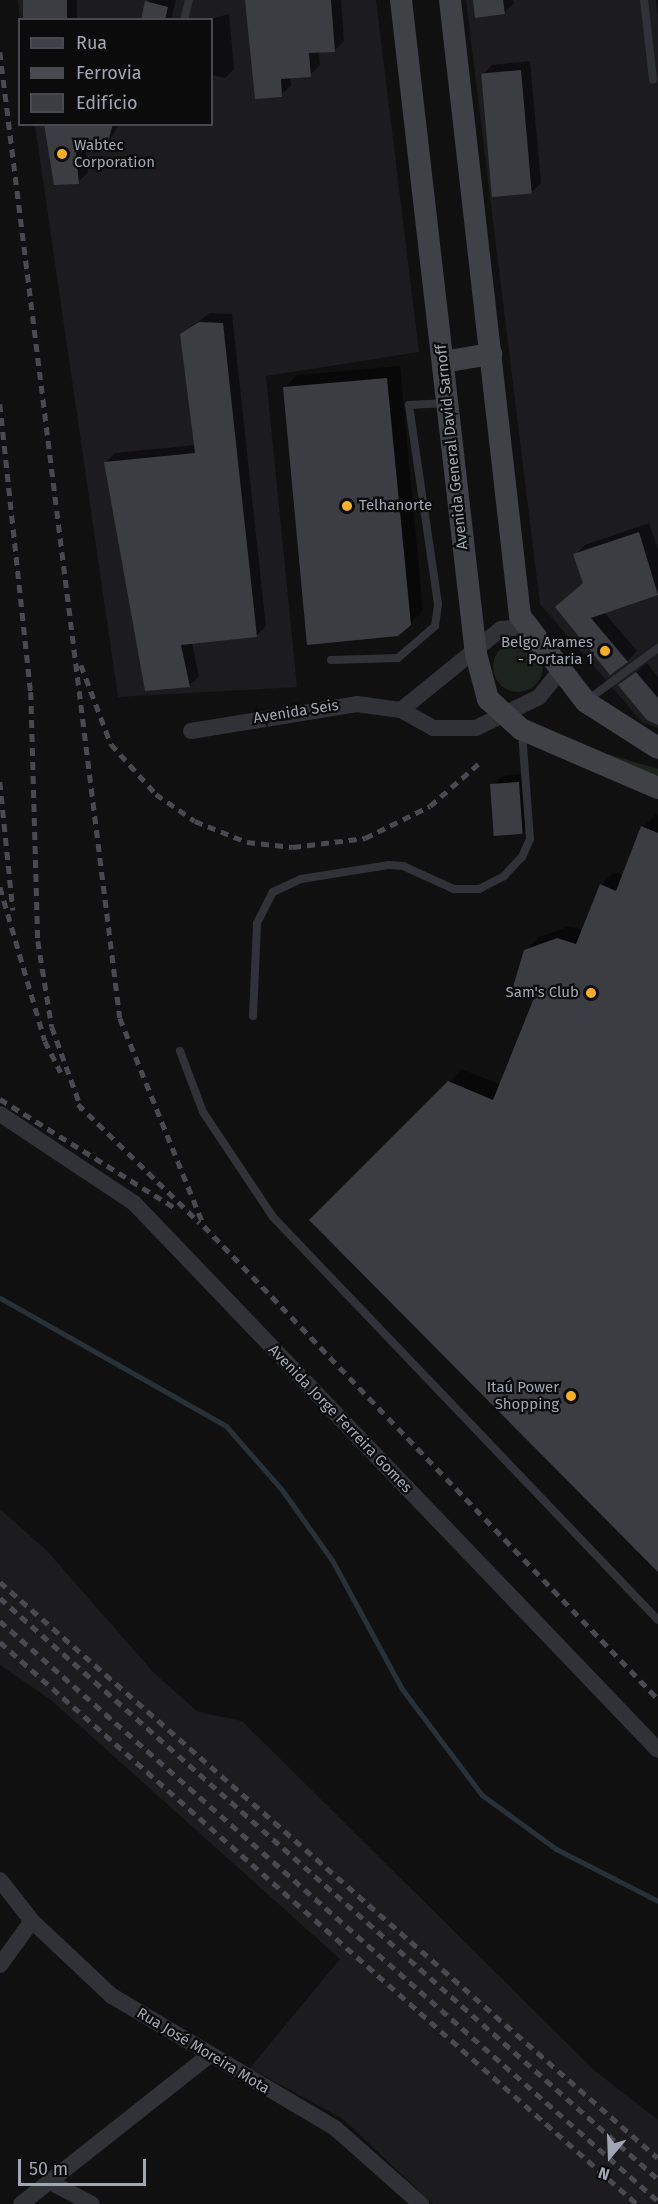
<!DOCTYPE html>
<meta charset="utf-8">
<style>
body{margin:0}
#map{position:relative;width:658px;height:2204px;overflow:hidden;background:#101011;font-family:"Fira Sans",sans-serif}
div>[style]{position:absolute}
[style*='--x']{left:calc(var(--x)*1px);top:calc(var(--y)*1px);width:calc(var(--w)*1px);rotate:calc(var(--a)*1deg)}
.built>*{inset:0;background:#1c1c1e}
.green>*{inset:0;background:#1c241d}
.round{border-radius:50%}
.shadow>*{inset:0;background:#0007;transform-origin:0 0}
.stream>*{height:5px;margin:-2.5px;padding:0 2.5px;transform-origin:2.5px;border-radius:2.5px;background:#283137}
.building>*{inset:0;background:#3c3d42;transform-origin:0 0}
.lane>*{height:8px;margin:-4px;padding:0 4px;transform-origin:4px;border-radius:4px;background:#313237}
.street>*{height:16px;margin:-8px;padding:0 8px;transform-origin:8px;border-radius:8px;background:#313237}
.secondary>*{height:22px;margin:-11px;padding:0 11px;transform-origin:11px;border-radius:11px;background:#3f4147}
.rail>*{height:4.5px;margin-top:-2.25px;transform-origin:0;background:repeating-linear-gradient(90deg,#484a50 0 8px,transparent 0 14px)}
.dots>*{width:16px;height:16px;translate:-50% -50%;box-sizing:border-box;border:3px solid #0b0b0c;border-radius:50%}
span{translate:-50% -50%;white-space:nowrap;text-align:center;line-height:1.15;-webkit-text-stroke:4.5px #0b0b0c;paint-order:stroke}
.poi-label{font-size:15px;color:#a0a6b3}
.left{translate:0 -50%;text-align:left}
.right{translate:-100% -50%;text-align:right}
.street-label{font-size:15px;color:#a0a6b3}
.legend{position:absolute;left:18px;top:18px;width:195px;height:108px;box-sizing:border-box;background:#0b0b0c;border:2px solid #47494f;margin:0;padding:8px 10px;list-style:none;font-size:18px;color:#a0a6b3}
.legend li{display:flex;align-items:center;gap:12px;height:30px}
.legend b{width:30px;border:2px solid #47494f}
.north{position:absolute;left:580px;top:2126px;width:60px;height:60px;-webkit-text-stroke:4px #0b0b0c;paint-order:stroke;rotate:199deg;font-size:16px;font-weight:700;line-height:24px;text-align:center;color:#a0a6b3}
.north::after{content:'';display:block;margin:auto;width:21px;height:27px;background:#a0a6b3;clip-path:polygon(50% 0,100% 100%,50% 72%,0 100%)}
.scale{position:absolute;left:18px;top:2159px;width:128px;height:27px;box-sizing:border-box;border:3px solid #a0a6b3;border-top:0;padding-left:8px;font-size:18px;line-height:21px;white-space:nowrap;color:#a0a6b3;-webkit-text-stroke:4px #0b0b0c;paint-order:stroke}
</style>
<div id="map">
<div class="built">
<div style="clip-path:polygon(18px 0,376px 0,419px 352px,266px 376px,297px 687px,118px 697px,35px 125px,212px 124px,212px 20px,20px 19px)"></div>
<div style="clip-path:polygon(466px 0,658px 0,658px 728px,642px 722px,540px 604px)"></div>
<div style="clip-path:polygon(0 1509px,47px 1551px,155px 1674px,198px 1712px,242px 1721px,595px 2071px,658px 2120px,658px 2204px,433px 2204px,343px 2119px,250px 2068px,340px 1959px,51px 1700px,0 1665px)"></div>
</div>
<div class="green">
<div class="round" style="left:493px;top:642px;width:50px;height:50px"></div>
<div style="clip-path:polygon(597px 751px,658px 769px,658px 779px)"></div>
</div>
<div class="shadow">
<div style="left:24px;top:0;width:53px;height:20px"></div>
<div style="clip-path:polygon(176px 0,171px 20px,142px 20px,149px 0)"></div>
<div style="clip-path:polygon(246px 0,341px 0,344px 41px,334px 51px,319px 51px,320px 65px,310px 75px,290px 77px,291px 86px,281px 95px)"></div>
<div style="clip-path:polygon(475px 0,513px 0,514px 3px,504px 13px)"></div>
<div style="clip-path:polygon(656px 0,658px 0,658px 22px)"></div>
<div style="clip-path:polygon(229px 14px,234px 69px,225px 78px,212px 75px,212px 20px,207px 20px)"></div>
<div style="clip-path:polygon(530px 61px,541px 183px,531px 193px,482px 75px,492px 65px)"></div>
<div style="clip-path:polygon(45px 124px,119px 124px,104px 150px,85px 144px,88px 172px,78px 182px)"></div>
<div style="clip-path:polygon(210px 313px,232px 314px,266px 626px,256px 636px,192px 643px,199px 676px,189px 686px,106px 462px,115px 453px,195px 445px,181px 334px)"></div>
<div style="clip-path:polygon(400px 366px,423px 610px,410px 624px,284px 388px,297px 375px)"></div>
<div style="clip-path:polygon(649px 523px,658px 549px,658px 594px,604px 612px,637px 651px,627px 661px,557px 607px,585px 583px,575px 555px,585px 545px)"></div>
<div style="clip-path:polygon(647px 663px,658px 677px,658px 723px,620px 685px)"></div>
<div style="clip-path:polygon(529px 773px,532px 823px,523px 833px,492px 786px,502px 776px)"></div>
<div style="clip-path:polygon(656px 814px,658px 815px,658px 1570px,311px 1220px,462px 1069px,501px 1085px,536px 998px,525px 951px,538px 938px,570px 926px,583px 930px,601px 885px,614px 872px,624px 876px,643px 827px)"></div>
</div>
<div class="stream">
<div style="--x:0;--y:1298;--w:260;--a:29.5"></div>
<div style="--x:226;--y:1426;--w:85;--a:48.8"></div>
<div style="--x:282;--y:1490;--w:86;--a:54.5"></div>
<div style="--x:332;--y:1560;--w:147;--a:61.5"></div>
<div style="--x:402;--y:1689;--w:133;--a:53"></div>
<div style="--x:482;--y:1795;--w:92;--a:36.1"></div>
<div style="--x:556;--y:1849;--w:114;--a:27"></div>
</div>
<div class="building">
<div style="left:23px;top:0;width:44px;height:20px"></div>
<div style="clip-path:polygon(245px 0,331px 0,335px 52px,309px 53px,311px 77px,281px 79px,282px 97px,255px 99px)"></div>
<div style="clip-path:polygon(473px 0,503px 0,505px 14px,475px 18px)"></div>
<div style="clip-path:polygon(145px 1px,168px 7px,165px 20px,141px 20px)"></div>
<div style="left:521px;top:70px;width:124px;height:40px;rotate:85deg"></div>
<div style="clip-path:polygon(44px 124px,113px 124px,105px 152px,75px 143px,79px 184px,54px 185px)"></div>
<div style="clip-path:polygon(199px 322px,223px 323px,257px 637px,181px 645px,190px 687px,145px 691px,104px 462px,195px 453px,180px 334px)"></div>
<div style="clip-path:polygon(387px 378px,411px 625px,398px 636px,307px 645px,283px 387px)"></div>
<div style="clip-path:polygon(639px 532px,658px 595px,591px 618px,628px 662px,610px 675px,555px 607px,583px 583px,573px 554px)"></div>
<div style="clip-path:polygon(636px 672px,658px 698px,658px 725px,647px 720px,618px 685px)"></div>
<div style="left:519px;top:782px;width:52px;height:29px;rotate:86deg"></div>
<div style="clip-path:polygon(641px 826px,658px 833px,658px 1572px,309px 1220px,448px 1081px,493px 1100px,534px 998px,513px 987px,524px 950px,557px 938px,576px 944px,600px 884px,616px 891px)"></div>
</div>
<div class="lane">
<div style="--x:644;--y:0;--w:80;--a:83.5"></div>
<div style="--x:184;--y:20;--w:21;--a:-76"></div>
<div style="--x:331;--y:660;--w:67;--a:-1.7"></div>
<div style="--x:398;--y:658;--w:49;--a:-40.9"></div>
<div style="--x:435;--y:626;--w:22;--a:-82"></div>
<div style="--x:438;--y:604;--w:201;--a:-98.3"></div>
<div style="--x:409;--y:405;--w:38;--a:-3"></div>
<div style="--x:586;--y:701;--w:89;--a:-36.4"></div>
<div style="--x:253;--y:1016;--w:93;--a:-87.5"></div>
<div style="--x:257;--y:923;--w:35;--a:-63"></div>
<div style="--x:273;--y:892;--w:31;--a:-25"></div>
<div style="--x:301;--y:879;--w:88;--a:-9.1"></div>
<div style="--x:388;--y:865;--w:15;--a:4"></div>
<div style="--x:403;--y:866;--w:56;--a:24.3"></div>
<div style="--x:454;--y:889;--w:25;--a:0"></div>
<div style="--x:479;--y:889;--w:28;--a:-27"></div>
<div style="--x:504;--y:876;--w:26;--a:-47"></div>
<div style="--x:522;--y:857;--w:20;--a:-66"></div>
<div style="--x:530;--y:839;--w:107;--a:-94.3"></div>
<div style="--x:180;--y:1051;--w:65;--a:69.3"></div>
<div style="--x:203;--y:1112;--w:126;--a:56.3"></div>
<div style="--x:273;--y:1217;--w:557;--a:46.31"></div>
</div>
<div class="street">
<div style="--x:401;--y:710;--w:129;--a:-39"></div>
<div style="--x:501;--y:629;--w:25;--a:-5"></div>
<div style="--x:191;--y:731;--w:168;--a:-9.2"></div>
<div style="--x:357;--y:704;--w:44;--a:7.8"></div>
<div style="--x:401;--y:710;--w:37;--a:29"></div>
<div style="--x:433;--y:728;--w:43;--a:0"></div>
<div style="--x:476;--y:728;--w:70;--a:-26.2"></div>
<div style="--x:539;--y:697;--w:32;--a:-51"></div>
<div style="--x:0;--y:1114;--w:161;--a:33.6"></div>
<div style="--x:134;--y:1203;--w:757;--a:46.23"></div>
<div style="--x:0;--y:1880;--w:52;--a:52"></div>
<div style="--x:32;--y:1921;--w:110;--a:43.2"></div>
<div style="--x:112;--y:1996;--w:259;--a:30.6"></div>
<div style="--x:335;--y:2128;--w:115;--a:41.5"></div>
<div style="--x:0;--y:1965;--w:54;--a:-54"></div>
<div style="--x:50;--y:2182;--w:47;--a:27.6"></div>
<div style="--x:21;--y:2204;--w:237;--a:-38.3"></div>
</div>
<div class="secondary">
<div style="--x:401;--y:0;--w:658;--a:83.46"></div>
<div style="--x:476;--y:654;--w:47;--a:75.1"></div>
<div style="--x:488;--y:699;--w:45;--a:42.3"></div>
<div style="--x:521;--y:729;--w:149;--a:23.3"></div>
<div style="--x:450;--y:0;--w:620;--a:83.52"></div>
<div style="--x:520;--y:616;--w:108;--a:52.5"></div>
<div style="--x:586;--y:702;--w:85;--a:32.6"></div>
<div style="--x:443;--y:362;--w:49;--a:-9.5"></div>
</div>
<div class="rail">
<div style="--x:0;--y:52;--w:973;--a:82.92"></div>
<div style="--x:120;--y:1018;--w:224;--a:68"></div>
<div style="--x:204;--y:1226;--w:656;--a:46.17"></div>
<div style="--x:0;--y:404;--w:290;--a:83.9"></div>
<div style="--x:31;--y:692;--w:249;--a:88.4"></div>
<div style="--x:38;--y:941;--w:87;--a:80.8"></div>
<div style="--x:52;--y:1027;--w:88;--a:70.1"></div>
<div style="--x:81;--y:665;--w:85;--a:69.2"></div>
<div style="--x:111;--y:744;--w:67;--a:48"></div>
<div style="--x:156;--y:794;--w:47;--a:34.7"></div>
<div style="--x:195;--y:821;--w:56;--a:22"></div>
<div style="--x:247;--y:842;--w:46;--a:6.2"></div>
<div style="--x:293;--y:847;--w:73;--a:-7.1"></div>
<div style="--x:365;--y:838;--w:72;--a:-26.2"></div>
<div style="--x:430;--y:806;--w:64;--a:-41.2"></div>
<div style="--x:0;--y:782;--w:129;--a:84.2"></div>
<div style="--x:0;--y:887;--w:160;--a:73.7"></div>
<div style="--x:45;--y:1041;--w:35;--a:63"></div>
<div style="--x:0;--y:1099;--w:210;--a:31.9"></div>
<div style="--x:78;--y:1104;--w:170;--a:44.3"></div>
<div style="--x:0;--y:1582;--w:874;--a:41.2"></div>
<div style="--x:0;--y:1598;--w:878;--a:41.44"></div>
<div style="--x:0;--y:1621;--w:877;--a:41.39"></div>
<div style="--x:0;--y:1642;--w:849;--a:41.42"></div>
</div>
<div class="dots">
<div style="left:62px;top:154px;background:#fbaf1e"></div>
<div style="left:347px;top:506px;background:#fbaf1e"></div>
<div style="left:605px;top:651px;background:#fbaf1e"></div>
<div style="left:591px;top:993px;background:#fbaf1e"></div>
<div style="left:571px;top:1396px;background:#fbaf1e"></div>
</div>
<div class="poi-label">
<span class="left" style="left:74px;top:154px">Wabtec<br>Corporation</span>
<span class="left" style="left:359px;top:506px">Telhanorte</span>
<span class="right" style="left:593px;top:651px">Belgo Arames<br>- Portaria 1</span>
<span class="right" style="left:579px;top:993px">Sam's Club</span>
<span class="right" style="left:559px;top:1396px">Itaú Power<br>Shopping</span>
</div>
<div class="street-label">
<span style="left:452px;top:447px;rotate:-96deg">Avenida General David Sarnoff</span>
<span style="left:296px;top:712px;rotate:-9deg">Avenida Seis</span>
<span style="left:340px;top:1419px;rotate:46deg">Avenida Jorge Ferreira Gomes</span>
<span style="left:203px;top:2051px;rotate:31deg">Rua José Moreira Mota</span>
</div>
<ul class="legend">
<li><b style="height:8px;background:#3f4147"></b>Rua</li>
<li><b style="height:8px;background:#484a50"></b>Ferrovia</li>
<li><b style="height:16px;background:#3c3d42"></b>Edifício</li>
</ul>
<div class="north">N</div>
<div class="scale">50 m</div>
</div>
